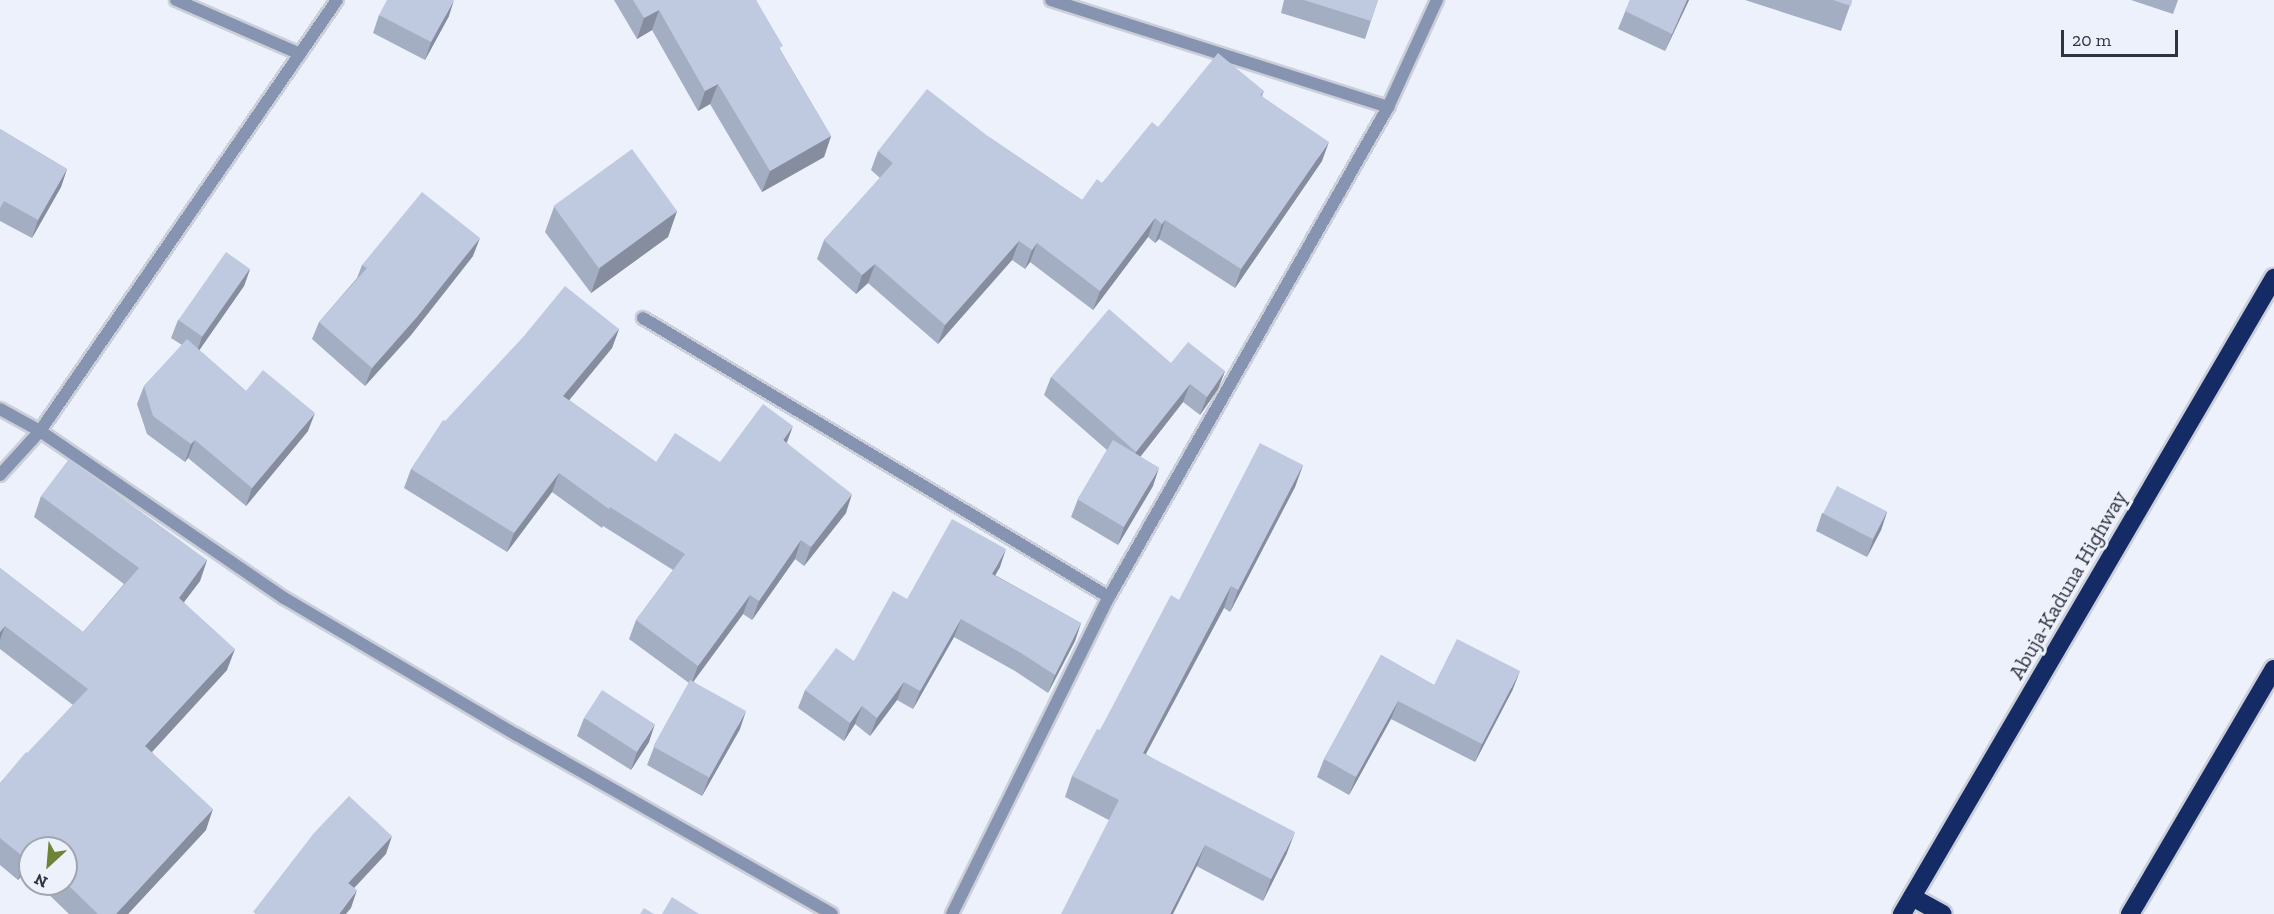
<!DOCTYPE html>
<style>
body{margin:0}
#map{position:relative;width:2274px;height:914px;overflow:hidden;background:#edf1fb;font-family:"Zilla Slab",serif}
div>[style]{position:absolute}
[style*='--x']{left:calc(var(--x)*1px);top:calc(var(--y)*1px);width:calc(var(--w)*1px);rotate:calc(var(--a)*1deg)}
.roads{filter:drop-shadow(2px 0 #cbcfd9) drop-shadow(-2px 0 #cbcfd9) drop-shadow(0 2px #cbcfd9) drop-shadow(0 -2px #cbcfd9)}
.street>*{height:12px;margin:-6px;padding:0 6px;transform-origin:6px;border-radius:6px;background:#8694b2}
.highway>*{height:18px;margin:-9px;padding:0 9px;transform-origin:9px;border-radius:9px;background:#152b65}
.wall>*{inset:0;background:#a4aec2}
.shaded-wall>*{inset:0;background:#868d9e}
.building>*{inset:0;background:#bfcae1;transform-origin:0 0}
span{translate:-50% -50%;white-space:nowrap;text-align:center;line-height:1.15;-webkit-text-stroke:6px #edf1fb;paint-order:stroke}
.street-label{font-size:21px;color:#30343d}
.north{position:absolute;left:18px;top:836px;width:60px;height:60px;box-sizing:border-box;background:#edf1fb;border:2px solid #a1a5af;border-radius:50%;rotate:206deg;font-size:16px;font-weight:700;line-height:24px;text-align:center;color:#30343d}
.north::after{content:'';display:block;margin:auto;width:21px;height:27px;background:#6d8436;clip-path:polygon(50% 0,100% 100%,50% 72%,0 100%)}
.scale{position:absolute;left:2061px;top:30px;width:117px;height:27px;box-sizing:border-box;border:3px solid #30343d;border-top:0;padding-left:8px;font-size:18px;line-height:21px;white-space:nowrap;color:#30343d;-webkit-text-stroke:4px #edf1fb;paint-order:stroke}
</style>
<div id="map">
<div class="roads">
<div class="street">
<div style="--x:176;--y:0;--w:135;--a:23.5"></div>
<div style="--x:1051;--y:0;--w:354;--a:17.6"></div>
<div style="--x:643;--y:318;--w:543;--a:30.91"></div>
<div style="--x:0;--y:409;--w:46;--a:28.8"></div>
<div style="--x:40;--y:431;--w:296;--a:34.4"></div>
<div style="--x:284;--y:598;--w:270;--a:30.5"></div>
<div style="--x:517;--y:735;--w:362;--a:29.6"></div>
<div style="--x:0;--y:475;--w:59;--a:-47.7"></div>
<div style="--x:40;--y:431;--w:523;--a:-55.43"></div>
<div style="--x:952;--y:914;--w:354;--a:-63.7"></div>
<div style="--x:1109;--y:597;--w:564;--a:-60.34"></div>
<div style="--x:1388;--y:107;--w:118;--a:-65.4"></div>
</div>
<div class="highway">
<div style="--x:1912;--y:897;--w:35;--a:29"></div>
<div style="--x:1902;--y:914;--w:737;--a:-59.68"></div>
<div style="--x:2130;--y:914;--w:284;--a:-59.6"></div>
</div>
</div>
<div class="wall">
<div style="clip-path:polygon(614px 0,756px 0,781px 51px,831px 136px,824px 157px,762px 192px,710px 104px,698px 111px,652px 30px,637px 39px)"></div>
<div style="clip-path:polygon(1284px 0,1378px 0,1365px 39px,1281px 13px)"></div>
<div style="clip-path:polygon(1630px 0,1689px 0,1665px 51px,1618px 29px)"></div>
<div style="clip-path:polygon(1745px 0,1852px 0,1841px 31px)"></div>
<div style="clip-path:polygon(2131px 0,2178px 0,2173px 14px)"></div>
<div style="clip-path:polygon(379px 15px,449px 16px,425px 60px,373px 33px)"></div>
<div style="clip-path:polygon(1264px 91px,1262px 96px,1322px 161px,1235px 288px,1159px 239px,1155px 243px,1148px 237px,1093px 310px,1030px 262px,1025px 269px,1012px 260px,938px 344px,868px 283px,856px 294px,817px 259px,824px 240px,880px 178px,871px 170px,878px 151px,989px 137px,1082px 200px,1102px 183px,1158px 127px)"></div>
<div style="clip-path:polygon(0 129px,67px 169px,61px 187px,32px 238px,0 221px)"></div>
<div style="clip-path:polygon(554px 207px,677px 211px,668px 237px,591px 293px,545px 232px)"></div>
<div style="clip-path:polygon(473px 256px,411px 335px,365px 386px,312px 339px,319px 322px,357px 278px,362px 265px)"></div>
<div style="clip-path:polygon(250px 269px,244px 286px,199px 350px,246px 391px,308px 431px,246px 506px,188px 458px,185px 462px,147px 434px,137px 404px,144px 386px,182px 345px,171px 338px,178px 320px)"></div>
<div style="clip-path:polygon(619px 329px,612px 348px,569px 400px,656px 462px,720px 462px,787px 443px,846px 513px,804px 566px,795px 559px,752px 620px,743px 614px,693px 681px,740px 729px,702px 796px,647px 765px,654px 747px,689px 683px,629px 639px,636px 620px,673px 570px,603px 526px,602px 528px,552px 492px,507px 552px,404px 488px,411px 469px,445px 421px)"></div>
<div style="clip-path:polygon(1171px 363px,1225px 371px,1218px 389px,1200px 415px,1183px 402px,1140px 457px,1153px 486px,1118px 545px,1071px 517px,1078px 499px,1107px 450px,1044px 395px,1051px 377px)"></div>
<div style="clip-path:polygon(1303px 465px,1295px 487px,1230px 612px,1224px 608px,1146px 754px,1287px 853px,1263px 901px,1065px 797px,1072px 776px,1179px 600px)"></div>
<div style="clip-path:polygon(41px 496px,207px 560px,200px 581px,184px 602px,227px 670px,152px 752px,206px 830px,128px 914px,69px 914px,38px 884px,66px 884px,66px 848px,30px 848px,30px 877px,25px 872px,18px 880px,0 865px,0 783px,73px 705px,0 649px,0 568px,83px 632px,124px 584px,34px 517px)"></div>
<div style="clip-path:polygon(1887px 512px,1881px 530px,1867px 557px,1816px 531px,1822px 513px)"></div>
<div style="clip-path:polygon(1000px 567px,995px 575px,1081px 623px,1075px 641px,1048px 693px,1015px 671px,954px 637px,913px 709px,897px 700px,870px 736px,855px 724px,844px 741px,798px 708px,805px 690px,854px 661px,907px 599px)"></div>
<div style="clip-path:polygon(1381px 655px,1434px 685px,1513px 689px,1475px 762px,1391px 719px,1349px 795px,1317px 777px,1324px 759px)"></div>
<div style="clip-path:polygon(584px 718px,649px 742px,631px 770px,577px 736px)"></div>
</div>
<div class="shaded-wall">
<div style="clip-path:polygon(454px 0,449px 16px,425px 60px,431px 42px)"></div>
<div style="clip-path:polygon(1687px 0,1689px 0,1665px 51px,1672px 34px)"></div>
<div style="clip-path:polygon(659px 10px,652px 30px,637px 39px,644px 18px)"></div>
<div style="clip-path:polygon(718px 84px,710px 104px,698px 111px,705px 91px)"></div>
<div style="clip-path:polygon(831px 136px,824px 157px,762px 192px,770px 171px)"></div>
<div style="clip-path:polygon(1329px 142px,1322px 161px,1235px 288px,1241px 269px)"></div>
<div style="clip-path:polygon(67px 169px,61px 187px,32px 238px,38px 220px)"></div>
<div style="clip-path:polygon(677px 211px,668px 237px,591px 293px,600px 268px)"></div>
<div style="clip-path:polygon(1155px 218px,1148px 237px,1093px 310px,1100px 291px)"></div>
<div style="clip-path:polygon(1165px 220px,1159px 239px,1155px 243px,1162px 224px)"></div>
<div style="clip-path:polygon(480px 238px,473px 256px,411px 335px,365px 386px,372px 368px)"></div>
<div style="clip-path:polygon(1019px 241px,1012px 260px,938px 344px,945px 325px)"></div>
<div style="clip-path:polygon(1037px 243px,1030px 262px,1025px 269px,1032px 250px)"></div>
<div style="clip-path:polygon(875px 264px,868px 283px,856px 294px,862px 275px)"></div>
<div style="clip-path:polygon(250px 269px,244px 286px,196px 355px,202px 337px)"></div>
<div style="clip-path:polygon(619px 329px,612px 348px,557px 415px,563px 396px)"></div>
<div style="clip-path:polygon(1225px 371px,1218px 389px,1200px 415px,1207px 397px)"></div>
<div style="clip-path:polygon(1190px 384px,1183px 402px,1130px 470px,1136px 452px)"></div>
<div style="clip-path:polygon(315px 413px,308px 431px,246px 506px,252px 488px)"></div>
<div style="clip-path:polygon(793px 426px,786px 445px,783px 440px)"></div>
<div style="clip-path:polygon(195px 440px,188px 458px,185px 462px,191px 444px)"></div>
<div style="clip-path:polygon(1303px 465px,1295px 487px,1230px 612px,1238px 590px)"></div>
<div style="clip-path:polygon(1159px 468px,1153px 486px,1118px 545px,1124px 527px)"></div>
<div style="clip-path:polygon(559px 473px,552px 492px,507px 552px,514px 533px)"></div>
<div style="clip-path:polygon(852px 494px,846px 513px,804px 566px,811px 547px)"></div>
<div style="clip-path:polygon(1887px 512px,1881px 530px,1867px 557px,1873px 540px)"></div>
<div style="clip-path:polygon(801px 540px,795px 559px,752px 620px,759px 601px)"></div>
<div style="clip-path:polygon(1006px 549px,1000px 567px,986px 592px,992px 574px)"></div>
<div style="clip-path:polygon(207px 560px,200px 581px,171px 619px,179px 598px)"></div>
<div style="clip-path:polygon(1231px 586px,1224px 608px,1135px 774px,1143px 753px)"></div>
<div style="clip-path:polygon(750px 595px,743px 614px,691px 685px,698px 666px)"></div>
<div style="clip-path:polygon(961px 619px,954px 637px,913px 709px,920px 691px)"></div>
<div style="clip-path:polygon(1081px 623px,1075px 641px,1048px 693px,1055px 675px)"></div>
<div style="clip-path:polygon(5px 626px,0 640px,0 632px)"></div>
<div style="clip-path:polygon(235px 649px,227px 670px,138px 767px,145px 746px)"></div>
<div style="clip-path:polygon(1520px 671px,1513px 689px,1475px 762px,1482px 744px)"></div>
<div style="clip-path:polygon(904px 682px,897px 700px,870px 736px,877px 718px)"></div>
<div style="clip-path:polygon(1398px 701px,1391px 719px,1349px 795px,1356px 777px)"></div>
<div style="clip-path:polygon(862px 706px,855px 724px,844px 741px,850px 723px)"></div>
<div style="clip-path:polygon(746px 711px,740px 729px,702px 796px,709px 778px)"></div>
<div style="clip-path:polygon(655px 724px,649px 742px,631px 770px,637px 752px)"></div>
<div style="clip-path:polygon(213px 809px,206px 830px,128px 914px,116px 914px)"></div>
<div style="clip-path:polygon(1295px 832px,1287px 853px,1263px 901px,1271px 879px)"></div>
<div style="clip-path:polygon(392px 836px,386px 854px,342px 901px,348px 883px)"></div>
<div style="clip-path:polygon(1205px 845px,1197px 866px,1173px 914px,1170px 914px)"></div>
<div style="clip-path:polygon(30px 853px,30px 857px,25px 872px,18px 880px,26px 859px)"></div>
<div style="clip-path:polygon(357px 890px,351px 908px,346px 914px,339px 914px)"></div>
</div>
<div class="building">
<div style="clip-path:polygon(387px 0,454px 0,431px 42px,379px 15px)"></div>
<div style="clip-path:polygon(633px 0,756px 0,783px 46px,779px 48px,831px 136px,770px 171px,718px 84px,705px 91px,659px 10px,644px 18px)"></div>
<div style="clip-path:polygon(1304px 0,1378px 0,1371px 21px)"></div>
<div style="clip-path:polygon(1630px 0,1687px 0,1672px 34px,1625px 11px)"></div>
<div style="clip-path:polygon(1833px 0,1852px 0,1851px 6px)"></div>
<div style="clip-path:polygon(1218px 53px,1264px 91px,1260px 95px,1329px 142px,1241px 269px,1165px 220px,1162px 224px,1155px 218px,1100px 291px,1037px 243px,1032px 250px,1019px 241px,945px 325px,875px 264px,862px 275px,824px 240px,893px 163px,878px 151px,927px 89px,989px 137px,1082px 200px,1097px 179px,1102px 183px,1152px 122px,1158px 127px)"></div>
<div style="clip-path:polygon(0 129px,67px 169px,38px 220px,4px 201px,0 208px)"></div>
<div style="left:632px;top:149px;width:77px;height:97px;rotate:54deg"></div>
<div style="clip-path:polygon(422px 192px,480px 238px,417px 317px,372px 368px,319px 322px,367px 268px,362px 265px)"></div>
<div style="left:226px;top:252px;width:29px;height:83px;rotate:35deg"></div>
<div style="clip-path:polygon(565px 286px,619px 329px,563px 396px,656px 462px,675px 433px,720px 462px,763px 404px,793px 426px,783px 440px,852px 494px,811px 547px,801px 540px,759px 601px,750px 595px,698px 666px,636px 620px,685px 554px,610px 507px,609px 509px,559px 473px,514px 533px,411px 469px,443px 420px,445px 421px,524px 336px)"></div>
<div style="clip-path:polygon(1109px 309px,1171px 363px,1188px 342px,1225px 371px,1207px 397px,1190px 384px,1136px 452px,1051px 377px)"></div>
<div style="clip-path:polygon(187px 339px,246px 391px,263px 370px,315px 413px,252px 488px,195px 440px,191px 444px,153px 416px,144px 386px)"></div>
<div style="left:1113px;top:440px;width:54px;height:69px;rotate:31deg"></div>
<div style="clip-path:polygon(1260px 443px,1303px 465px,1238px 590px,1231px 586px,1143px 753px,1295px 832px,1271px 879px,1205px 845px,1170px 914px,1061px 914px,1119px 800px,1072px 776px,1097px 729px,1100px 730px,1171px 595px,1179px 600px)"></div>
<div style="clip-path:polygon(69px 459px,207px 560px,179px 598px,235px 649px,145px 746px,213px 809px,116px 914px,98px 914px,66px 883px,66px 848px,30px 848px,30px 853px,26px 859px,0 838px,0 783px,26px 752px,27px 753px,88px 689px,5px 626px,0 632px,0 568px,83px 632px,139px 568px,41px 496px)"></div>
<div style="left:1837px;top:486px;width:56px;height:31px;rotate:27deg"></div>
<div style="clip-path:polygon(952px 519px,1006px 549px,992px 574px,1081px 623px,1055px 675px,1021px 653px,961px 619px,920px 691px,904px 682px,877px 718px,862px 706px,850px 723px,805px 690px,836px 648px,854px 661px,893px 591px,907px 599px)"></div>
<div style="clip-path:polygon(1457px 639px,1520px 671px,1482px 744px,1398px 701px,1356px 777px,1324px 759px,1381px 655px,1434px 685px)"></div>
<div style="left:690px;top:680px;width:64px;height:76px;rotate:29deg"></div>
<div style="left:602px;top:690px;width:63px;height:33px;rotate:33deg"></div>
<div style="clip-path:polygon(349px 796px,392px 836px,348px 883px,357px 890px,339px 914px,256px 914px,253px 912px,314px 833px)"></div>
<div style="clip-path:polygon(672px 897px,699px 914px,662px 914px)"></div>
<div style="clip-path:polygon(644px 908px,654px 914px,640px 914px)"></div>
</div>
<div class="street-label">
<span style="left:2068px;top:585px;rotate:-60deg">Abuja-Kaduna Highway</span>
</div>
<div class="north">N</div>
<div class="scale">20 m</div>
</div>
